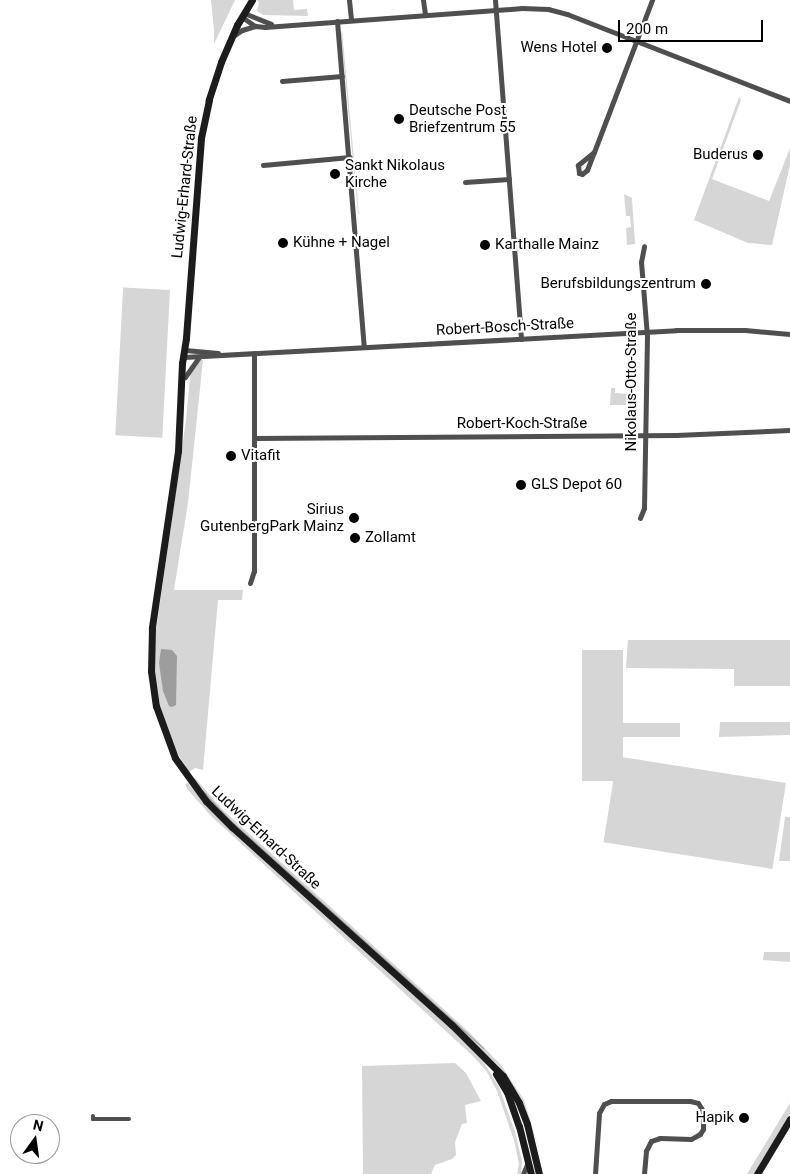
<!DOCTYPE html>
<meta charset="utf-8">
<style>
body{margin:0}
#map{position:relative;width:790px;height:1174px;overflow:hidden;background:#fff;font-family:Roboto,sans-serif}
div>[style]{position:absolute}
[style*='--x']{left:calc(var(--x)*1px);top:calc(var(--y)*1px);width:calc(var(--w)*1px);rotate:calc(var(--a)*1deg)}
.green>*{inset:0;background:#d6d6d6;transform-origin:0 0}
.water>*{inset:0;background:#9d9d9d}
.stream>*{height:1px;margin:-0.5px;padding:0 0.5px;transform-origin:0.5px;border-radius:0.5px;background:#9d9d9d}
.pedestrian>*{height:4px;margin:-2px;padding:0 2px;transform-origin:2px;border-radius:2px;background:#4f4f4f}
.minor>*{height:5px;margin:-2.5px;padding:0 2.5px;transform-origin:2.5px;border-radius:2.5px;background:#4f4f4f}
.secondary>*{height:7px;margin:-3.5px;padding:0 3.5px;transform-origin:3.5px;border-radius:3.5px;background:#1c1c1c}
.dots>*{width:14px;height:14px;translate:-50% -50%;box-sizing:border-box;border:2px solid #fff;border-radius:50%}
span{translate:-50% -50%;white-space:nowrap;text-align:center;line-height:1.15;-webkit-text-stroke:4px #fff;paint-order:stroke}
.poi-label{font-size:15px;color:#000}
.right{translate:-100% -50%;text-align:right}
.left{translate:0 -50%;text-align:left}
.street-label{font-size:15px;color:#000}
.north{position:absolute;left:10px;top:1114px;width:50px;height:50px;box-sizing:border-box;background:#fff;border:1px solid #999;border-radius:50%;rotate:14deg;font-size:14px;font-weight:700;line-height:20px;text-align:center;color:#000}
.north::after{content:'';display:block;margin:auto;width:18px;height:22px;background:#000;clip-path:polygon(50% 0,100% 100%,50% 72%,0 100%)}
.scale{position:absolute;left:618px;top:20px;width:145px;height:22px;box-sizing:border-box;border:2px solid #000;border-top:0;padding-left:6px;font-size:15px;line-height:18px;white-space:nowrap;color:#000;-webkit-text-stroke:4px #fff;paint-order:stroke}
</style>
<div id="map">
<div class="green">
<div style="clip-path:polygon(211px 0,235px 0,214px 44px,214px 30px)"></div>
<div style="clip-path:polygon(257px 0,293px 0,294px 10px,307px 9px,308px 16px,263px 15px,257px 11px,259px 3px)"></div>
<div style="clip-path:polygon(342px 30px,359px 214px,358px 214px,341px 34px)"></div>
<div style="clip-path:polygon(739px 97px,741px 100px,712px 179px,769px 201px,790px 148px,790px 165px,772px 245px,748px 243px,694px 220px)"></div>
<div style="clip-path:polygon(624px 194px,632px 198px,635px 244px,627px 245px,626px 228px,631px 227px,630px 216px,626px 216px)"></div>
<div style="left:170px;top:290px;width:148px;height:47px;rotate:93deg"></div>
<div style="clip-path:polygon(200px 360px,203px 360px,188px 503px,174px 590px,243px 590px,242px 600px,218px 600px,203px 770px,195px 768px,189px 772px,172px 745px,160px 711px,155px 684px,154px 645px,186px 420px,190px 377px,191px 371px)"></div>
<div style="clip-path:polygon(611px 388px,615px 388px,615px 393px,627px 394px,627px 405px,610px 405px)"></div>
<div style="clip-path:polygon(628px 640px,790px 640px,790px 686px,734px 686px,734px 669px,626px 668px)"></div>
<div style="left:582px;top:650px;width:41px;height:131px"></div>
<div style="clip-path:polygon(720px 722px,790px 722px,790px 735px,719px 737px)"></div>
<div style="left:620px;top:723px;width:60px;height:14px"></div>
<div style="clip-path:polygon(195px 778px,223px 810px,469px 1032px,501px 1065px,524px 1100px,539px 1149px,521px 1098px,499px 1066px,220px 812px,192px 780px)"></div>
<div style="clip-path:polygon(188px 783px,214px 814px,455px 1031px,483px 1061px,499px 1087px,515px 1132px,522px 1161px,521px 1174px,517px 1174px,519px 1164px,514px 1140px,497px 1091px,487px 1072px,473px 1056px,212px 817px,187px 789px,185px 784px)"></div>
<div style="left:786px;top:783px;width:87px;height:171px;rotate:99deg"></div>
<div style="clip-path:polygon(785px 817px,790px 817px,790px 861px,779px 861px)"></div>
<div style="clip-path:polygon(764px 952px,790px 952px,790px 962px,763px 960px)"></div>
<div style="clip-path:polygon(455px 1063px,466px 1073px,481px 1101px,465px 1105px,467px 1123px,462px 1124px,455px 1142px,456px 1155px,452px 1159px,435px 1165px,431px 1174px,363px 1174px,362px 1066px)"></div>
<div style="clip-path:polygon(790px 1103px,790px 1114px,754px 1174px,747px 1174px)"></div>
</div>
<div class="water">
<div style="clip-path:polygon(161px 649px,172px 650px,177px 656px,176px 705px,172px 707px,169px 706px,163px 691px,159px 663px)"></div>
</div>
<div class="stream">
<div style="--x:202;--y:790;--w:41;--a:47"></div>
<div style="--x:230;--y:820;--w:341;--a:42"></div>
</div>
<div class="pedestrian">
<div style="--x:93;--y:1116;--w:3;--a:90"></div>
<div style="--x:93;--y:1119;--w:36;--a:0"></div>
</div>
<div class="minor">
<div style="--x:349;--y:0;--w:20;--a:84"></div>
<div style="--x:423;--y:0;--w:15;--a:82"></div>
<div style="--x:495;--y:0;--w:340;--a:85.6"></div>
<div style="--x:244;--y:13;--w:29;--a:22"></div>
<div style="--x:242;--y:17;--w:16;--a:35"></div>
<div style="--x:255;--y:26;--w:10;--a:6"></div>
<div style="--x:265;--y:27;--w:258;--a:-4.2"></div>
<div style="--x:522;--y:8;--w:26;--a:2"></div>
<div style="--x:548;--y:9;--w:20;--a:15"></div>
<div style="--x:567;--y:14;--w:239;--a:21.3"></div>
<div style="--x:337;--y:21;--w:327;--a:85.3"></div>
<div style="--x:233;--y:36;--w:11;--a:-34"></div>
<div style="--x:242;--y:30;--w:14;--a:-17"></div>
<div style="--x:282;--y:81;--w:60;--a:-4.8"></div>
<div style="--x:594;--y:152;--w:21;--a:141"></div>
<div style="--x:578;--y:165;--w:8;--a:83"></div>
<div style="--x:579;--y:173;--w:3;--a:18"></div>
<div style="--x:582;--y:174;--w:6;--a:-39"></div>
<div style="--x:587;--y:170;--w:19;--a:-69"></div>
<div style="--x:594;--y:152;--w:163;--a:-69.1"></div>
<div style="--x:263;--y:165;--w:87;--a:-5.3"></div>
<div style="--x:465;--y:182;--w:44;--a:-3.9"></div>
<div style="--x:185;--y:350;--w:33;--a:5"></div>
<div style="--x:184;--y:357;--w:493;--a:-3.1"></div>
<div style="--x:676;--y:330;--w:69;--a:0"></div>
<div style="--x:745;--y:330;--w:45;--a:5.1"></div>
<div style="--x:185;--y:377;--w:24;--a:-55"></div>
<div style="--x:254;--y:438;--w:422;--a:-0.4"></div>
<div style="--x:676;--y:435;--w:114;--a:-2.5"></div>
<div style="--x:640;--y:518;--w:11;--a:-68"></div>
<div style="--x:644;--y:508;--w:172;--a:-89"></div>
<div style="--x:647;--y:336;--w:74;--a:-94.6"></div>
<div style="--x:641;--y:262;--w:16;--a:-79"></div>
<div style="--x:250;--y:583;--w:13;--a:-72"></div>
<div style="--x:254;--y:571;--w:218;--a:-90"></div>
<div style="--x:523;--y:1174;--w:13;--a:-67"></div>
<div style="--x:595;--y:1174;--w:61;--a:-86.2"></div>
<div style="--x:599;--y:1113;--w:10;--a:-61"></div>
<div style="--x:604;--y:1104;--w:8;--a:-23"></div>
<div style="--x:611;--y:1101;--w:79;--a:0"></div>
<div style="--x:690;--y:1101;--w:8;--a:14"></div>
<div style="--x:698;--y:1103;--w:9;--a:58"></div>
<div style="--x:703;--y:1111;--w:18;--a:90"></div>
<div style="--x:703;--y:1129;--w:6;--a:121"></div>
<div style="--x:700;--y:1134;--w:10;--a:151"></div>
<div style="--x:691;--y:1139;--w:31;--a:-178"></div>
<div style="--x:660;--y:1138;--w:9;--a:162"></div>
<div style="--x:651;--y:1141;--w:11;--a:117"></div>
<div style="--x:646;--y:1151;--w:23;--a:95"></div>
</div>
<div class="secondary">
<div style="--x:252;--y:0;--w:29;--a:121"></div>
<div style="--x:237;--y:25;--w:40;--a:113.4"></div>
<div style="--x:221;--y:62;--w:40;--a:108"></div>
<div style="--x:209;--y:100;--w:39;--a:102"></div>
<div style="--x:201;--y:138;--w:201;--a:94.3"></div>
<div style="--x:186;--y:338;--w:25;--a:99"></div>
<div style="--x:182;--y:363;--w:88;--a:92.6"></div>
<div style="--x:178;--y:451;--w:179;--a:98.4"></div>
<div style="--x:152;--y:628;--w:43;--a:91.3"></div>
<div style="--x:151;--y:671;--w:35;--a:82"></div>
<div style="--x:156;--y:706;--w:55;--a:69.9"></div>
<div style="--x:175;--y:758;--w:53;--a:54.2"></div>
<div style="--x:206;--y:801;--w:37;--a:45"></div>
<div style="--x:232;--y:827;--w:296;--a:42"></div>
<div style="--x:452;--y:1025;--w:72;--a:45"></div>
<div style="--x:503;--y:1076;--w:31;--a:59"></div>
<div style="--x:519;--y:1103;--w:22;--a:69"></div>
<div style="--x:527;--y:1124;--w:51;--a:76.5"></div>
<div style="--x:496;--y:1074;--w:21;--a:59"></div>
<div style="--x:507;--y:1092;--w:36;--a:71"></div>
<div style="--x:519;--y:1126;--w:49;--a:76"></div>
<div style="--x:757;--y:1174;--w:64;--a:-59"></div>
</div>
<div class="dots">
<div style="left:607px;top:48px;background:#000"></div>
<div style="left:399px;top:119px;background:#000"></div>
<div style="left:758px;top:155px;background:#000"></div>
<div style="left:335px;top:174px;background:#000"></div>
<div style="left:283px;top:243px;background:#000"></div>
<div style="left:485px;top:245px;background:#000"></div>
<div style="left:706px;top:284px;background:#000"></div>
<div style="left:231px;top:456px;background:#000"></div>
<div style="left:521px;top:485px;background:#000"></div>
<div style="left:354px;top:518px;background:#000"></div>
<div style="left:355px;top:538px;background:#000"></div>
<div style="left:744px;top:1118px;background:#000"></div>
</div>
<div class="poi-label">
<span class="right" style="left:597px;top:48px">Wens Hotel</span>
<span class="left" style="left:409px;top:119px">Deutsche Post<br>Briefzentrum 55</span>
<span class="right" style="left:748px;top:155px">Buderus</span>
<span class="left" style="left:345px;top:174px">Sankt Nikolaus<br>Kirche</span>
<span class="left" style="left:293px;top:243px">Kühne + Nagel</span>
<span class="left" style="left:495px;top:245px">Karthalle Mainz</span>
<span class="right" style="left:696px;top:284px">Berufsbildungszentrum</span>
<span class="left" style="left:241px;top:456px">Vitafit</span>
<span class="left" style="left:531px;top:485px">GLS Depot 60</span>
<span class="right" style="left:344px;top:518px">Sirius<br>GutenbergPark Mainz</span>
<span class="left" style="left:365px;top:538px">Zollamt</span>
<span class="right" style="left:734px;top:1118px">Hapik</span>
</div>
<div class="street-label">
<span style="left:185px;top:187px;rotate:-84deg">Ludwig-Erhard-Straße</span>
<span style="left:505px;top:327px;rotate:-3deg">Robert-Bosch-Straße</span>
<span style="left:632px;top:382px;rotate:-90deg">Nikolaus-Otto-Straße</span>
<span style="left:522px;top:424px">Robert-Koch-Straße</span>
<span style="left:266px;top:838px;rotate:43deg">Ludwig-Erhard-Straße</span>
</div>
<div class="north">N</div>
<div class="scale">200 m</div>
</div>
